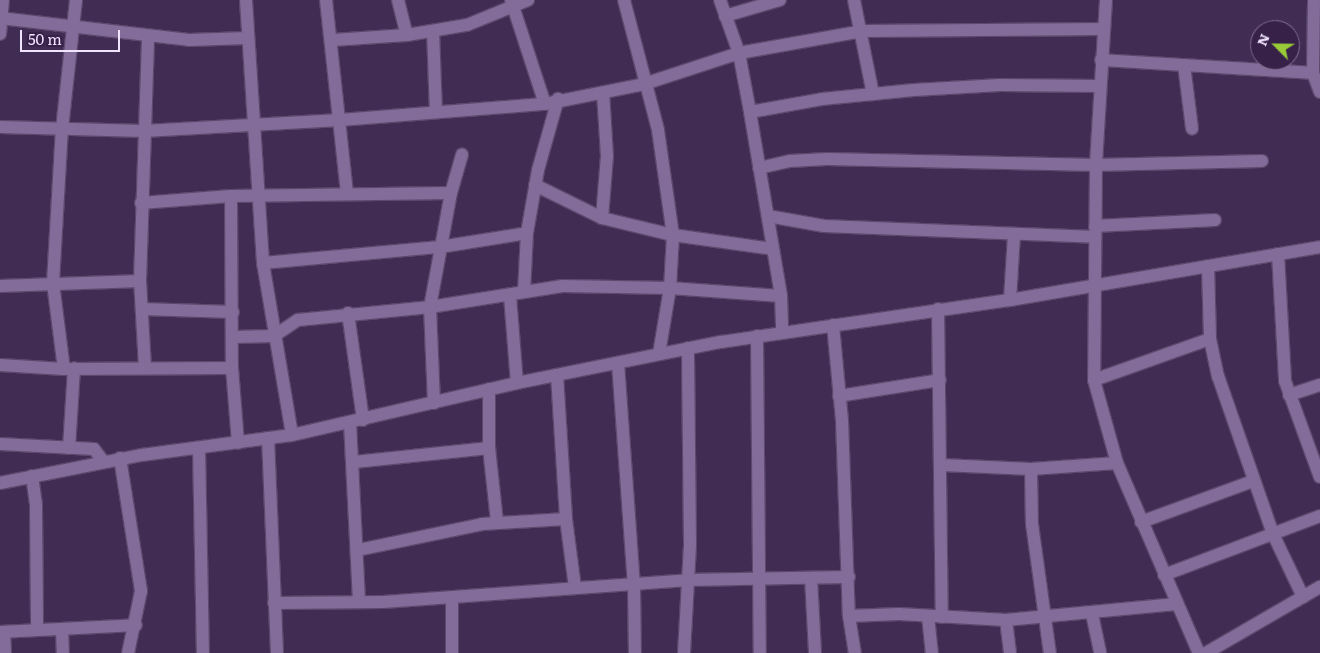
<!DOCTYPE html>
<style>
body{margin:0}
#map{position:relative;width:1320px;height:653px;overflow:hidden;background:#412c54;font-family:Literata,serif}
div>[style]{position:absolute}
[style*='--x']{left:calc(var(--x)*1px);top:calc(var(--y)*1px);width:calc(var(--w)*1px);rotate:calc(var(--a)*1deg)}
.roads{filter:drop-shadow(1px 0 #5c496c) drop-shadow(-1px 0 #5c496c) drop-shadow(0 1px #5c496c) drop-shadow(0 -1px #5c496c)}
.minor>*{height:12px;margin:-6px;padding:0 6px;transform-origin:6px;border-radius:6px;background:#836c99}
span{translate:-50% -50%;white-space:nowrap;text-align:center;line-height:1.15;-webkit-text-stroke:5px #372149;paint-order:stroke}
.north{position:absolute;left:1250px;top:20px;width:50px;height:50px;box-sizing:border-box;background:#372149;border:1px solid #816f91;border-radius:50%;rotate:293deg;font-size:14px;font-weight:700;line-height:20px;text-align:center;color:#f1e4fe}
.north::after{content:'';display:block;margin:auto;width:18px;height:22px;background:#98cb37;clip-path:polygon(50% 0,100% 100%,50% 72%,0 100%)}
.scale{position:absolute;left:20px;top:30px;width:100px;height:22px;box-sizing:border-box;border:2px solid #f1e4fe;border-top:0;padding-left:6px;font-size:15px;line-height:18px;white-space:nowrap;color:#f1e4fe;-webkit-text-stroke:4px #372149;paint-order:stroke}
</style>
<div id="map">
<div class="roads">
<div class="minor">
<div style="--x:246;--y:0;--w:264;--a:86.3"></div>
<div style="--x:263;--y:263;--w:174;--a:80.4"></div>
<div style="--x:326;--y:0;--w:193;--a:83.8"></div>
<div style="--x:398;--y:0;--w:36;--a:76"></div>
<div style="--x:511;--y:0;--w:109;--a:71.9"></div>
<div style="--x:624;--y:0;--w:134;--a:75.3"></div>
<div style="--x:658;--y:130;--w:106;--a:81.9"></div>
<div style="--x:673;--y:235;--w:53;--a:93.2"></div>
<div style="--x:670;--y:288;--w:67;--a:99.5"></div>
<div style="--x:720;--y:0;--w:56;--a:70.3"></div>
<div style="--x:739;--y:53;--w:60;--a:79.4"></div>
<div style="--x:750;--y:112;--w:187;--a:80.4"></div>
<div style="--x:781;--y:296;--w:37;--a:88"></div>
<div style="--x:854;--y:0;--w:96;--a:78.6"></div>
<div style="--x:1106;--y:0;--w:165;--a:93.5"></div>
<div style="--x:1096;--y:165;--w:215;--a:90.5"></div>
<div style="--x:1094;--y:380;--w:86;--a:74.5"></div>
<div style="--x:1117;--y:463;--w:207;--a:66.7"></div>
<div style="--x:1314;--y:0;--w:73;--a:90.8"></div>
<div style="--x:1313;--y:73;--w:20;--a:70"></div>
<div style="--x:725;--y:16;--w:57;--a:-16.2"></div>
<div style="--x:0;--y:18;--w:190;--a:6.6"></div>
<div style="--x:189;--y:40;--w:59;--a:-1.9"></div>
<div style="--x:433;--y:31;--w:80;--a:87.9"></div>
<div style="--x:0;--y:34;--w:34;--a:-85"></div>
<div style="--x:333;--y:40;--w:74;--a:-3.9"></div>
<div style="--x:407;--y:35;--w:61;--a:-9.5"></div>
<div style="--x:467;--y:25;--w:66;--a:-22.3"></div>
<div style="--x:1101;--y:60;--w:212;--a:3.5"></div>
<div style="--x:1184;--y:65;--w:64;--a:82.8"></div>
<div style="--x:750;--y:112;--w:73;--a:-10.2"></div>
<div style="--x:822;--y:99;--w:92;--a:-5.6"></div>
<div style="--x:914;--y:90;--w:86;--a:-3.3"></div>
<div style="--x:1000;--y:85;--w:100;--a:0.6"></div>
<div style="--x:0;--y:127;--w:144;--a:1.6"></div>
<div style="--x:144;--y:131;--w:196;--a:-3.2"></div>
<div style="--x:340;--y:120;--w:206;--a:-4.5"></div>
<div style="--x:545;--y:104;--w:101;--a:-11.4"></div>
<div style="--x:644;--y:84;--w:100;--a:-18.1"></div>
<div style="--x:739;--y:53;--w:125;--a:-10.1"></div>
<div style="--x:862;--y:31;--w:242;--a:-0.5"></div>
<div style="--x:759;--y:168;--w:32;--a:-13"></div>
<div style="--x:790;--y:161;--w:37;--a:-3"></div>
<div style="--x:827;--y:159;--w:269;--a:1.3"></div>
<div style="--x:1096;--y:165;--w:166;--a:-1.4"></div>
<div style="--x:535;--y:185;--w:75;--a:26.2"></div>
<div style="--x:602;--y:218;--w:73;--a:13.5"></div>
<div style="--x:673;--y:235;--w:100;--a:8"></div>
<div style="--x:231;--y:196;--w:172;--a:89.7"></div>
<div style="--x:232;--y:368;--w:75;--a:85.4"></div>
<div style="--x:141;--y:203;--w:90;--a:-4.4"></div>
<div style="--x:231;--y:196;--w:220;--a:-0.8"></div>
<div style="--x:768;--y:216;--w:57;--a:10.1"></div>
<div style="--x:824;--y:226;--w:271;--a:2.3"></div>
<div style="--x:602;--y:218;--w:62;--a:-85.4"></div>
<div style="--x:607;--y:156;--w:63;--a:-93.6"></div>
<div style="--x:1095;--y:226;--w:120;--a:-2.9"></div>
<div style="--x:1278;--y:254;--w:127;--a:86.8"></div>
<div style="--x:1285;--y:381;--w:102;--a:70"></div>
<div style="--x:263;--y:263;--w:178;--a:-5.2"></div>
<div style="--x:440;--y:247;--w:88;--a:-9.1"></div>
<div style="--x:1208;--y:266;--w:73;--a:88.4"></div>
<div style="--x:1210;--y:339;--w:38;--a:78"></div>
<div style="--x:1218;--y:376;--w:167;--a:70.8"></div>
<div style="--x:1273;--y:534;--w:70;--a:64.5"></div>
<div style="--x:0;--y:286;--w:140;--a:-2"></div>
<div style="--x:524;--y:292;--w:59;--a:-87.1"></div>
<div style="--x:527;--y:233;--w:64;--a:-80.1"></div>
<div style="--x:538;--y:170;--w:74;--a:-74.3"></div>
<div style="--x:510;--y:296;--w:87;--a:85.4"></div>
<div style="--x:1010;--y:300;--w:65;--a:-86.5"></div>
<div style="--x:142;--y:309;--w:91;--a:1.9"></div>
<div style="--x:938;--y:309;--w:308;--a:89.3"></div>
<div style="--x:348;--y:313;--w:108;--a:82"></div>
<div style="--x:833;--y:325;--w:95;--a:84.6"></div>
<div style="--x:842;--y:420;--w:196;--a:88"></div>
<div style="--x:849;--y:616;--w:37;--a:81"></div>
<div style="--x:757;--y:336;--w:317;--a:89.5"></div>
<div style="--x:234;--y:337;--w:40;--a:-1.4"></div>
<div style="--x:274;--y:336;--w:29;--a:-34"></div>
<div style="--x:298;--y:320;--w:133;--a:-5.6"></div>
<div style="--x:430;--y:307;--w:134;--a:-9"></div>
<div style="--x:562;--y:286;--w:108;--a:1.1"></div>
<div style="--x:670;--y:288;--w:111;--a:4.1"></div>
<div style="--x:618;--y:363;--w:222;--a:85.9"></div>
<div style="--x:634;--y:584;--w:69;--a:89.2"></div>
<div style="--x:0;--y:365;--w:64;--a:3.6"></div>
<div style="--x:64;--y:369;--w:168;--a:-0.3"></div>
<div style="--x:145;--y:367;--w:86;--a:-93.3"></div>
<div style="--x:140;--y:281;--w:244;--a:-88.1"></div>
<div style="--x:64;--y:369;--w:87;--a:-97.3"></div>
<div style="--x:53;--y:283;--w:154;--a:-86.7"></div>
<div style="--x:62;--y:129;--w:130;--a:-83.8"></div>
<div style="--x:557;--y:375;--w:144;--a:86.4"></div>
<div style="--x:566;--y:519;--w:69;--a:82.5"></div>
<div style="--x:1094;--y:380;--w:123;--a:-19.5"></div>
<div style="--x:489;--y:389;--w:59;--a:90"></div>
<div style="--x:489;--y:448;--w:74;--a:83.8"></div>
<div style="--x:1289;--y:395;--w:33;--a:-18"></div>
<div style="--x:839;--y:396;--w:102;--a:-9"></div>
<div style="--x:434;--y:403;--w:96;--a:-92.4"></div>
<div style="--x:430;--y:307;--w:116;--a:-79.6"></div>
<div style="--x:451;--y:193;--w:40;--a:-74"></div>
<div style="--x:350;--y:423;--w:177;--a:87.1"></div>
<div style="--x:268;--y:438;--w:215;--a:87.6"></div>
<div style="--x:0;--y:444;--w:94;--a:3"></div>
<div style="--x:94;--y:449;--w:15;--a:53"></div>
<div style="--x:69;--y:448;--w:80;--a:-86.4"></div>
<div style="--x:199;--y:448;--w:205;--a:88.9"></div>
<div style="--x:120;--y:458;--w:135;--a:81"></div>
<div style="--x:141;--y:591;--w:63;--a:101.8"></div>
<div style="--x:354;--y:462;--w:136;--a:-5.9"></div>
<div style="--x:942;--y:465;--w:89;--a:2.6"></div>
<div style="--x:1031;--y:469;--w:86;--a:-4"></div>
<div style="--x:1031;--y:469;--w:55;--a:89"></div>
<div style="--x:1032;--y:524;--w:130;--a:82.1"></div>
<div style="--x:32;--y:476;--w:30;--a:82"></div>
<div style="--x:36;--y:506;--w:124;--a:89.5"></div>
<div style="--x:0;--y:483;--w:145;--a:-11.2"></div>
<div style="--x:142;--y:455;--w:151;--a:-7.6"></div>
<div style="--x:292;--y:435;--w:231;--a:-13"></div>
<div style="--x:517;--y:383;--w:208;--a:-11.4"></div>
<div style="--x:721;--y:342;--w:292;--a:-8.3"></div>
<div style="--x:1010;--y:300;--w:314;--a:-9.7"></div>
<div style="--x:1141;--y:522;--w:119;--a:-20.1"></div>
<div style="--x:358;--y:550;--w:127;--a:-11.8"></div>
<div style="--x:482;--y:524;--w:84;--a:-3.4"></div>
<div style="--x:1164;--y:575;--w:167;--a:-20.7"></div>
<div style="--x:811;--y:578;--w:75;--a:86.9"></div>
<div style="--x:452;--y:597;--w:56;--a:90"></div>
<div style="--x:274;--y:603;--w:109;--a:-0.5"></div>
<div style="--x:383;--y:602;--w:306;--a:-4.1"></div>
<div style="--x:688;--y:580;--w:161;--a:-1.1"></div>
<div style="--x:1092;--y:614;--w:40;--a:78"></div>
<div style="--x:849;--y:616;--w:50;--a:-2.3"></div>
<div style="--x:899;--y:614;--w:107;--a:3.2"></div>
<div style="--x:1006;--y:620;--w:171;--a:-5.4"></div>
<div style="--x:928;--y:616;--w:37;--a:84"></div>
<div style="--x:1006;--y:620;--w:33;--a:83"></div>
<div style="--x:62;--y:629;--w:24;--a:88"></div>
<div style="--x:0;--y:632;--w:136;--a:-2.9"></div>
<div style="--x:4;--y:632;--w:21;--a:87"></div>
<div style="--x:684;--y:653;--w:109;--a:-86.8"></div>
<div style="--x:690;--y:544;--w:196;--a:-90.6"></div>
<div style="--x:1206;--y:653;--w:132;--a:-30.1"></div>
</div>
</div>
<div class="north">N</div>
<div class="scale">50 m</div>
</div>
